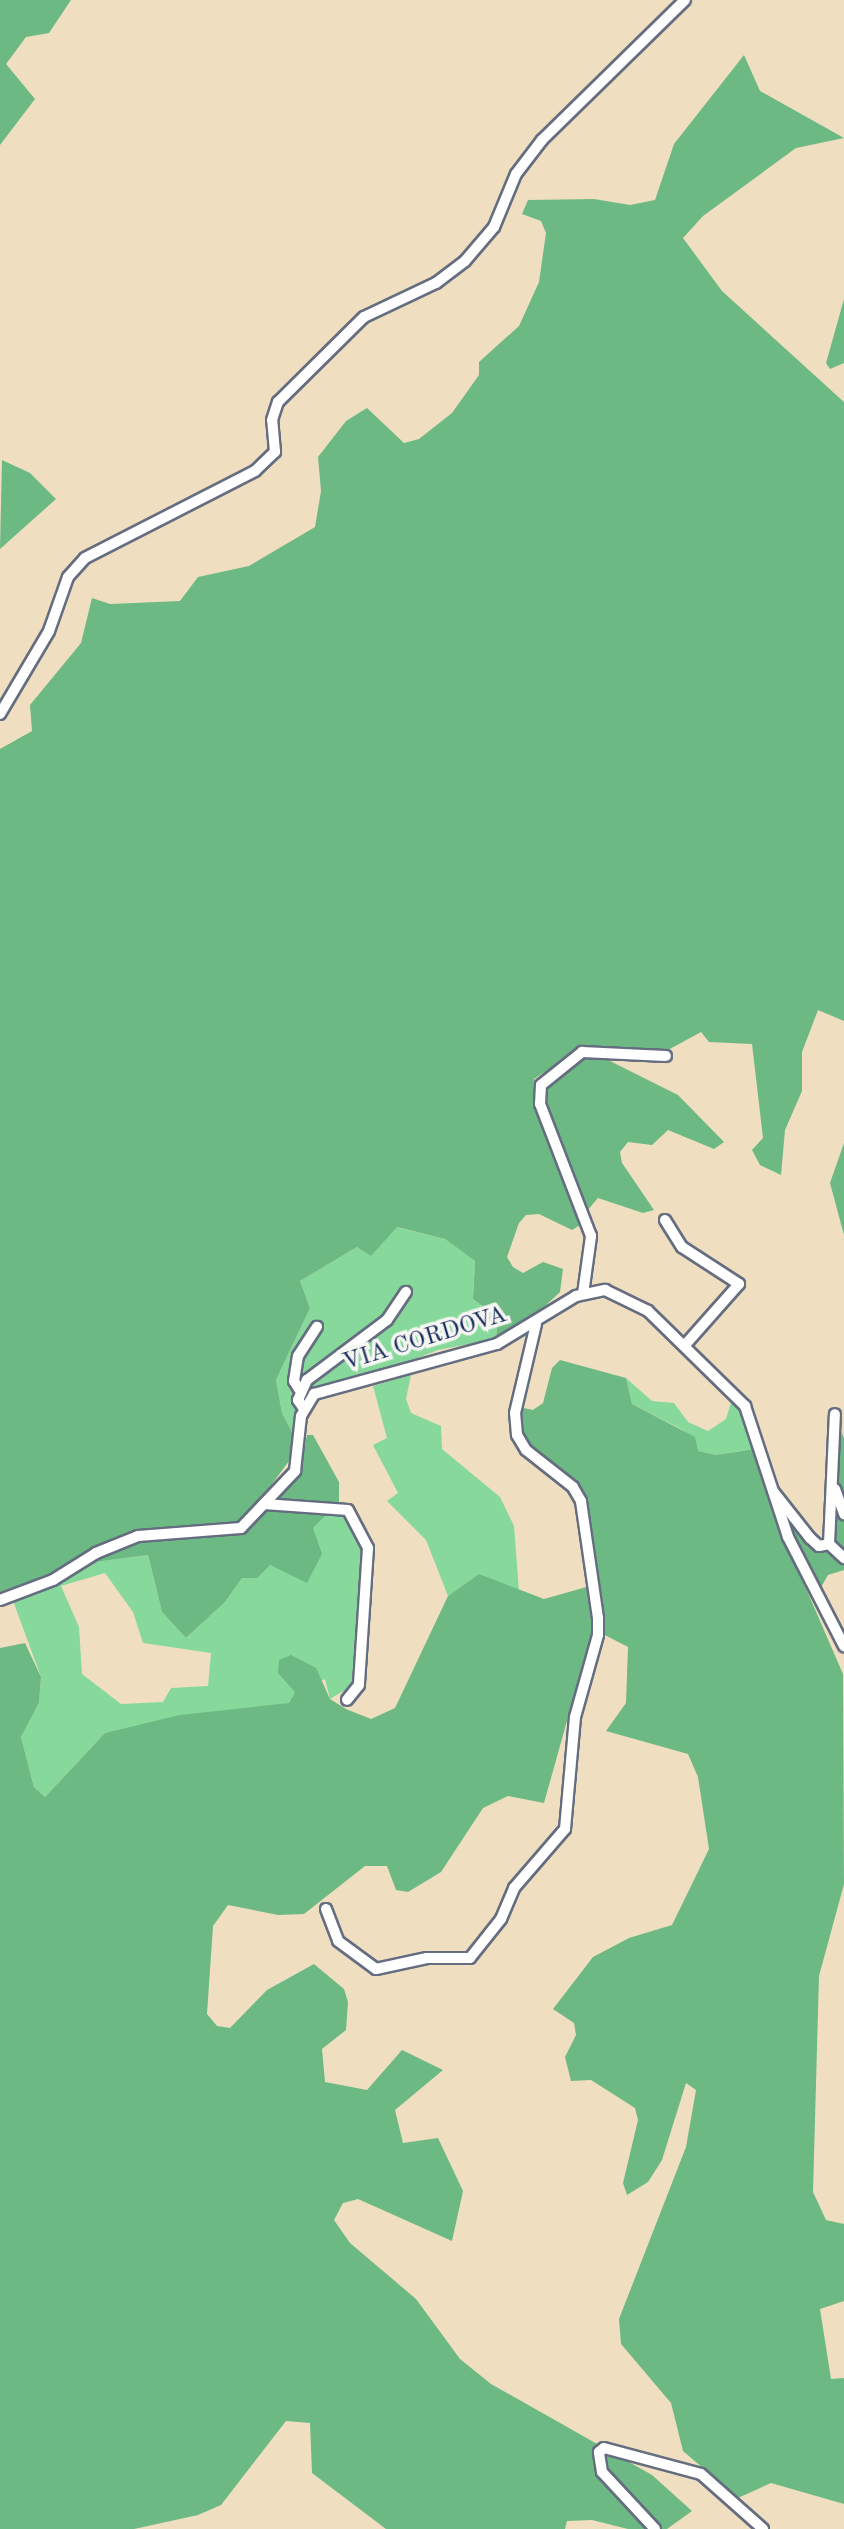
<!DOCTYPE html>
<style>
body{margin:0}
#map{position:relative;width:844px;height:2529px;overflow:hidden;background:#efdfc0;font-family:"Old Standard TT",serif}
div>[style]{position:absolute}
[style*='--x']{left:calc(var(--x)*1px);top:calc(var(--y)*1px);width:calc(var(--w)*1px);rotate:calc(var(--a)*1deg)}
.green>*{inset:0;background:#86d99b}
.forest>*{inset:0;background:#6cb983}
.roads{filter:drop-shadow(2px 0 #656d80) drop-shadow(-2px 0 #656d80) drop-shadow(0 2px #656d80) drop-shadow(0 -2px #656d80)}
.minor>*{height:10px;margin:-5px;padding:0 5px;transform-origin:5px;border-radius:5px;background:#fff}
span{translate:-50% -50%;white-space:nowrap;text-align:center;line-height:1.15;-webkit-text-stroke:7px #f6f6f2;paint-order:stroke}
.street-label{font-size:24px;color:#1b2f5e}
</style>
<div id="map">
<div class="green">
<div style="clip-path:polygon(396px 1227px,445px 1239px,475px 1261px,473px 1299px,498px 1317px,496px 1339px,438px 1350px,415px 1359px,413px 1367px,313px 1391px,303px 1401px,297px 1432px,292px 1432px,282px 1413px,276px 1380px,310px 1308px,300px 1281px,357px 1247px,371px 1255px)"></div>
<div style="clip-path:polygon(411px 1375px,406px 1399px,411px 1413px,441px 1426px,442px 1449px,500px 1497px,514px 1526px,519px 1591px,479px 1574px,448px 1596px,426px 1540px,387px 1501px,398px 1493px,373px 1445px,387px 1438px,373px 1386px)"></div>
<div style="clip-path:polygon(626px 1378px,652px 1401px,674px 1403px,688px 1422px,708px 1431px,726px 1419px,733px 1396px,755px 1449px,716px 1455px,698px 1451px,683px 1430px,632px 1404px)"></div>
<div style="clip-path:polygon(evenodd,332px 1508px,347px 1512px,366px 1548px,355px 1684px,330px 1699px,325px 1679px,295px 1692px,289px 1703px,105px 1733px,45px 1797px,34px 1787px,21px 1737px,39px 1703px,41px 1677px,12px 1598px,95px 1562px,148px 1555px,162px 1612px,186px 1638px,225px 1602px,242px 1578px,270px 1565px,307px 1582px,313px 1528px,332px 1508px,105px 1573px,133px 1612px,143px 1643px,211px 1653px,208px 1686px,171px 1688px,163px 1702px,121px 1704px,82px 1674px,79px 1627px,61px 1586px,105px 1573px)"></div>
</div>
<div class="forest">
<div style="clip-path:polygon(0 0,71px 0,49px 33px,26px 37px,6px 64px,35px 99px,0 145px)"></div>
<div style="clip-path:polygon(744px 55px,760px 91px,844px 138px,796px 148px,703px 216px,683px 238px,722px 291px,844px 402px,844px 1021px,818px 1010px,802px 1052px,802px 1091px,785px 1130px,781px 1175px,760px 1165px,752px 1150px,763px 1138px,752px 1044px,709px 1042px,701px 1032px,668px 1050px,584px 1046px,534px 1079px,538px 1103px,582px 1224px,572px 1230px,539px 1214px,526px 1215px,519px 1223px,507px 1257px,513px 1267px,523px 1273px,543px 1262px,563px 1269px,560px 1292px,543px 1308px,496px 1339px,498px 1317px,473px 1299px,475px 1261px,445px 1239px,397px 1227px,371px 1256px,357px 1247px,300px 1281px,310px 1308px,276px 1380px,282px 1413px,292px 1432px,292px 1457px,269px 1488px,275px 1497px,300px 1470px,307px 1435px,313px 1435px,339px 1482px,339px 1502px,313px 1528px,322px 1554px,307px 1583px,270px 1565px,257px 1578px,242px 1578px,225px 1602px,186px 1638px,162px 1612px,148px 1555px,95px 1562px,0 1594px,0 749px,32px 731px,30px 705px,81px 643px,92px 598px,110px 604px,180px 601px,198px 577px,249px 566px,315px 527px,321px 491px,318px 457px,346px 421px,367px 408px,404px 443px,419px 439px,452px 413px,479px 375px,479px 362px,519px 326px,539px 282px,546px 233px,541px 221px,522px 214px,528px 200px,594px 199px,630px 205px,655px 200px,674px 144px)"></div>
<div style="clip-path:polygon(844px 299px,844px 363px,830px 369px,826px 363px)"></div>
<div style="clip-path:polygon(2px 460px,30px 473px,56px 499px,0 549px)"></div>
<div style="clip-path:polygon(582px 1055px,604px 1058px,678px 1095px,724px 1142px,714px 1149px,668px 1130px,652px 1145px,628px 1142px,620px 1152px,622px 1163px,654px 1210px,643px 1213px,598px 1198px,586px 1212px,545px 1106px,544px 1085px)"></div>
<div style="clip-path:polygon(844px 1143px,844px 1235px,830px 1183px)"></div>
<div style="clip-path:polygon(560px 1360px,626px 1378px,632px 1404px,695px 1437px,698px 1451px,716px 1455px,755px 1449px,785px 1540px,843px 1674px,844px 1884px,819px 1976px,813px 2192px,826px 2220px,844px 2224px,844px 2301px,820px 2309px,831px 2379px,844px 2378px,844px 2504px,771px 2483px,738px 2498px,683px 2451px,671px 2403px,621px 2344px,619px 2319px,686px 2147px,696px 2090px,686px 2083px,662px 2160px,648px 2182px,627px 2195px,623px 2183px,638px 2120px,635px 2108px,591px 2080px,571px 2081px,565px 2057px,576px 2035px,574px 2023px,553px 2009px,593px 1957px,629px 1938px,672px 1925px,709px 1849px,698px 1777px,688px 1754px,606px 1731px,626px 1703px,628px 1647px,599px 1632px,583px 1500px,523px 1443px,519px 1407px,533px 1410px,543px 1403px,552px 1368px)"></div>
<div style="clip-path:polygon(839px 1426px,844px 1438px,844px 1570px,828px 1575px,820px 1589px,791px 1536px,780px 1503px,808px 1547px,824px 1550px)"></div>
<div style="clip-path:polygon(479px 1574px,544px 1599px,590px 1586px,593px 1628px,544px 1803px,508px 1796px,483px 1808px,441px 1872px,408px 1892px,396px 1890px,387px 1866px,365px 1866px,304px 1914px,278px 1915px,228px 1905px,213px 1926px,207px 2014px,217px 2026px,230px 2028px,267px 1990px,314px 1964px,344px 1989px,348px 2002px,346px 2030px,322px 2049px,325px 2082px,367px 2090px,402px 2050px,443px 2070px,395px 2110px,403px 2143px,438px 2138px,463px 2191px,452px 2241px,358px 2199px,343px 2203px,334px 2220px,350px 2243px,416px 2299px,460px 2359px,491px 2384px,652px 2475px,692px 2511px,667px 2529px,628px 2529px,592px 2520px,567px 2521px,565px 2529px,386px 2529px,312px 2473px,310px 2423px,286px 2421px,221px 2505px,198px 2515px,134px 2529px,0 2529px,0 1648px,25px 1643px,41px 1677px,39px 1703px,21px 1737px,34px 1787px,45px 1797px,105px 1733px,180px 1715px,289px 1703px,295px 1692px,278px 1673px,279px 1660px,291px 1655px,316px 1668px,330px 1699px,346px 1709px,371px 1719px,395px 1708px,448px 1596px)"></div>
</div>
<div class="roads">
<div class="minor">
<div style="--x:0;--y:714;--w:96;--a:-59.4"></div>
<div style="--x:49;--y:631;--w:57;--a:-70.6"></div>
<div style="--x:68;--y:577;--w:25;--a:-48"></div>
<div style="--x:85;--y:558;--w:191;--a:-27.1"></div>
<div style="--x:255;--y:471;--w:28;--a:-44"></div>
<div style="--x:275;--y:452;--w:32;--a:-95"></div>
<div style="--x:272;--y:420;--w:19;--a:-72"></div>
<div style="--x:278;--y:402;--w:121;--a:-44.7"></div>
<div style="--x:364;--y:317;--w:80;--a:-25.3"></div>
<div style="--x:436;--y:283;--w:36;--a:-37"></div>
<div style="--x:465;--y:261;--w:45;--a:-49.5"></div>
<div style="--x:494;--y:227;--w:57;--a:-67.5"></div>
<div style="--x:516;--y:174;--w:43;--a:-52.6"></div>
<div style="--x:542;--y:140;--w:200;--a:-44.4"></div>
<div style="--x:665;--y:1220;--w:32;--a:58"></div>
<div style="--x:682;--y:1247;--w:68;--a:33"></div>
<div style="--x:739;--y:1284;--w:80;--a:131.5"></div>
<div style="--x:583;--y:1294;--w:59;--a:-82.1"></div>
<div style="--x:591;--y:1236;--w:142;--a:-111.1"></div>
<div style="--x:540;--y:1104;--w:19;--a:-87"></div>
<div style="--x:541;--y:1085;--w:53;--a:-38.8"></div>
<div style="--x:582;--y:1052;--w:84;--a:2.7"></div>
<div style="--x:299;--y:1389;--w:9;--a:-122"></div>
<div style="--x:294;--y:1381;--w:25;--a:-81"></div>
<div style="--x:298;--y:1356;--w:35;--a:-57"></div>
<div style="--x:304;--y:1409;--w:11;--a:-124"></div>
<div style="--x:298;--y:1400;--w:22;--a:-66"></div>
<div style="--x:307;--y:1380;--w:100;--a:-36.9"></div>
<div style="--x:387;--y:1320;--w:34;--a:-56"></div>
<div style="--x:835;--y:1489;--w:27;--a:70"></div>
<div style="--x:773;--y:1491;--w:60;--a:51.8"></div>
<div style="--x:810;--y:1538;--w:12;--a:42"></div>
<div style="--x:819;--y:1546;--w:10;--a:-11"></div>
<div style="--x:829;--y:1544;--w:130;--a:-87.4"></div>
<div style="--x:264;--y:1504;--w:84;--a:4.1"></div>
<div style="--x:348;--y:1510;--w:43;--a:62.2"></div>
<div style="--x:368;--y:1548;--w:137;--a:93.8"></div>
<div style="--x:359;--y:1685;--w:19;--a:129"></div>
<div style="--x:829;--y:1544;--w:21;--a:43"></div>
<div style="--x:0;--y:1600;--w:57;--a:-20.7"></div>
<div style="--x:53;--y:1580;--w:51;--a:-32.1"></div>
<div style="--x:96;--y:1553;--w:45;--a:-22"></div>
<div style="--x:138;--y:1536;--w:103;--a:-4.4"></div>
<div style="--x:241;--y:1528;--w:79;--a:-46.5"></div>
<div style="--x:295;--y:1471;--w:55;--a:-83.8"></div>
<div style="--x:301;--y:1416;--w:26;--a:-59"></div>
<div style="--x:314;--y:1394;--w:190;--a:-15.3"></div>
<div style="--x:497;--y:1344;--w:92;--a:-31.3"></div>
<div style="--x:576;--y:1296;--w:30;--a:-12"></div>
<div style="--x:605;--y:1290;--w:48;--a:26"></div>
<div style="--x:648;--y:1311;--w:136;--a:44.4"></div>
<div style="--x:745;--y:1406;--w:138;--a:71.8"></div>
<div style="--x:788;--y:1537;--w:123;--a:62.8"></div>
<div style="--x:326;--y:1909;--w:34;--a:69"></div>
<div style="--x:338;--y:1941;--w:47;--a:36.4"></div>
<div style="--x:376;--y:1969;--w:52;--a:-12.2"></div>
<div style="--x:427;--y:1958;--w:43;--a:0"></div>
<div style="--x:470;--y:1958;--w:50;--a:-51.5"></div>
<div style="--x:501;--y:1919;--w:34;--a:-67"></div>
<div style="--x:514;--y:1888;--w:78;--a:-49.2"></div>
<div style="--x:565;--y:1829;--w:112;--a:-84.9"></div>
<div style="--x:575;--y:1717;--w:85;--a:-74.3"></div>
<div style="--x:598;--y:1635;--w:17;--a:-90"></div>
<div style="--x:598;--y:1618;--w:118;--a:-98.3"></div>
<div style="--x:581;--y:1501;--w:16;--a:-120"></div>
<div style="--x:573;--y:1487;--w:60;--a:-141.8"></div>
<div style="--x:526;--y:1450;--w:17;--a:-121"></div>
<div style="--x:517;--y:1435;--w:22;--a:-95"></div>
<div style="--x:515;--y:1413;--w:91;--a:-76.7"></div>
<div style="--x:655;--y:2529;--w:78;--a:-132.9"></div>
<div style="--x:602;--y:2472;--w:20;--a:-99"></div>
<div style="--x:599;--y:2452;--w:6;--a:-39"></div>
<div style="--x:604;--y:2448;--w:100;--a:15"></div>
<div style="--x:701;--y:2474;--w:83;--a:41.6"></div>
</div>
</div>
<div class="street-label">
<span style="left:425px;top:1340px;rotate:-17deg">VIA CORDOVA</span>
</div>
</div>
